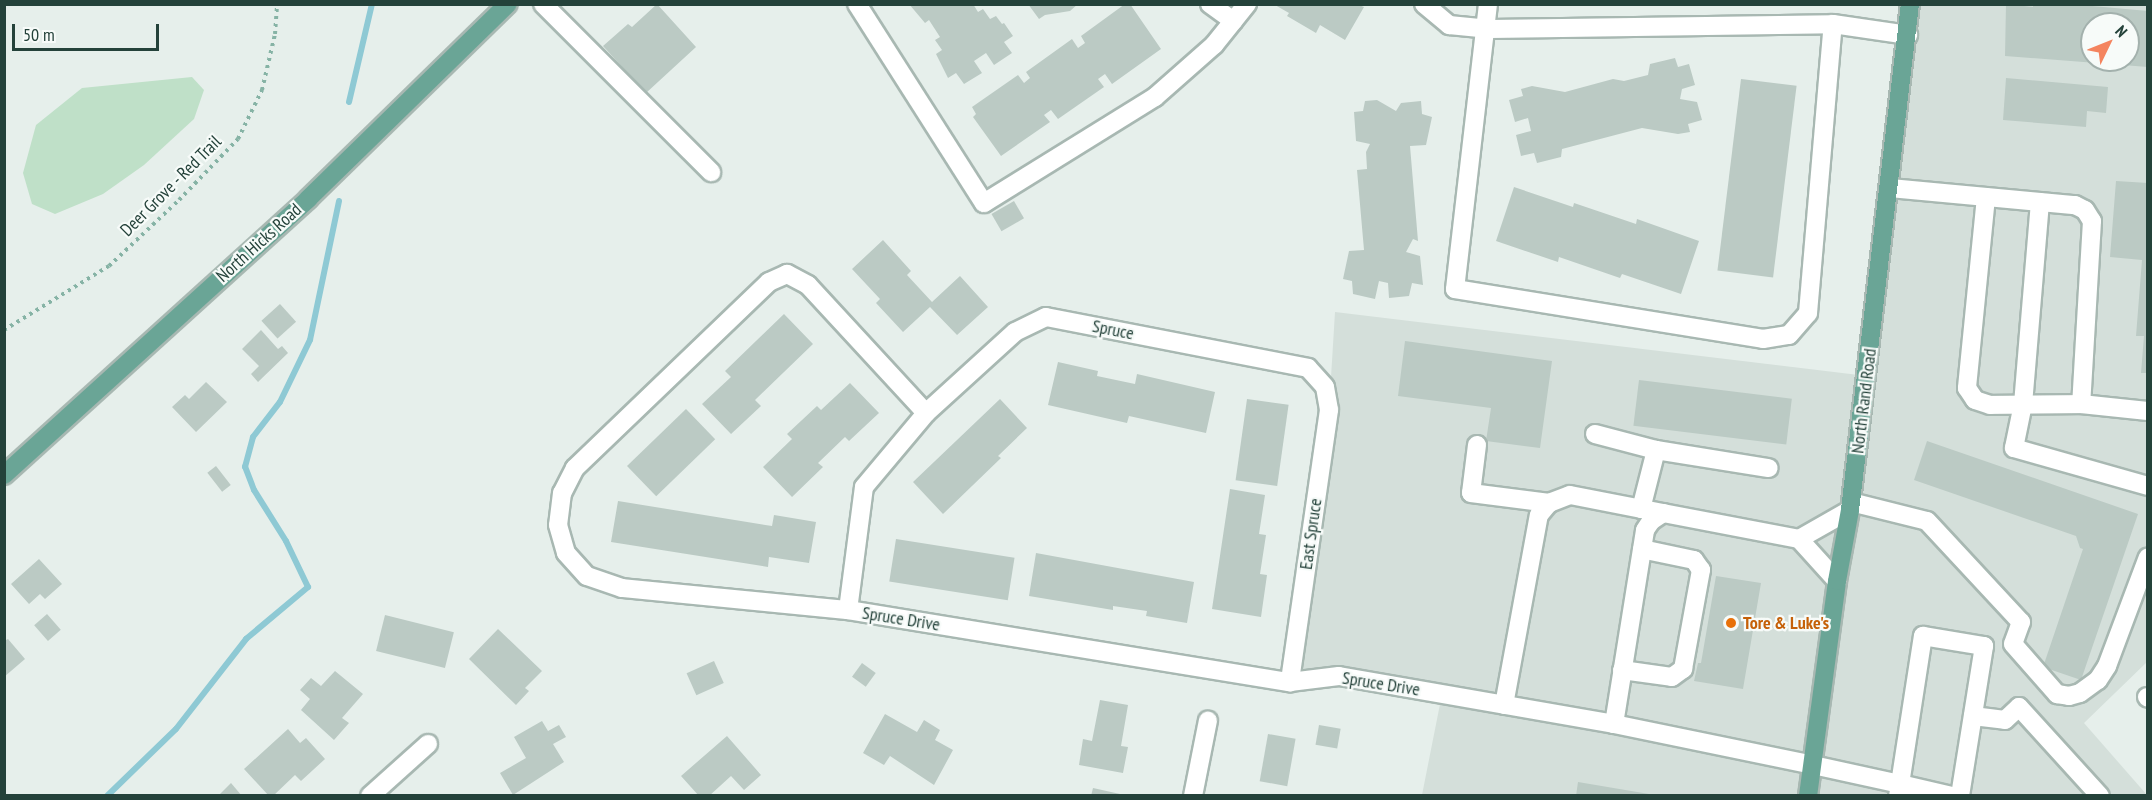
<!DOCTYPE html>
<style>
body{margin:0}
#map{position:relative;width:2152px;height:800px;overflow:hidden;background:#e6efeb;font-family:"PT Sans Narrow",sans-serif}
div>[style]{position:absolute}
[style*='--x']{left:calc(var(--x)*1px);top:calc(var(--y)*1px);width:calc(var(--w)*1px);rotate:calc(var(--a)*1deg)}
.built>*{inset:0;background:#d4dfda}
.green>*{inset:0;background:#bfe0c8}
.stream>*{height:6px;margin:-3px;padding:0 3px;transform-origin:3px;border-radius:3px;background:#8ec9d4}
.building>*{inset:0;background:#bbcac4;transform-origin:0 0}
.path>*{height:4px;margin-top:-2px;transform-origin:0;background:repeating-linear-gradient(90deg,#86b3a5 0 3px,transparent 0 7.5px)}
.roads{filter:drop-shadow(2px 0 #a8b8b2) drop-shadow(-2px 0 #a8b8b2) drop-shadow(0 2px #a8b8b2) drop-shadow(0 -2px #a8b8b2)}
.minor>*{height:18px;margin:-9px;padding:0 9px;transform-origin:9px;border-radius:9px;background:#fff}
.major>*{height:18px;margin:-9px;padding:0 9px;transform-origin:9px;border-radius:9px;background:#6aa596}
.dots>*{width:16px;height:16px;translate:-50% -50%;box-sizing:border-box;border:3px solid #f7fbf9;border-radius:50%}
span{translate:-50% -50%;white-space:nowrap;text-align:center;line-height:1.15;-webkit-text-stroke:4.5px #f7fbf9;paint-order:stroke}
.street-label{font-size:18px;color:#24423a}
.food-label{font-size:18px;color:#c56008;font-weight:700}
.left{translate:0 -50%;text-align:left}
.frame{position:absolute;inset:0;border:6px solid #24423a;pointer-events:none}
.north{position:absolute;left:2080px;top:12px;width:60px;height:60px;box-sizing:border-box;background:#f7fbf9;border:2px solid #a3b1ad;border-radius:50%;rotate:47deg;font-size:16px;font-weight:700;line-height:24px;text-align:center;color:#24423a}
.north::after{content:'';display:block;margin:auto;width:21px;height:27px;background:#f4845f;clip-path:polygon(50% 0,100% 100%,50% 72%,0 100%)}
.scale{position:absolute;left:12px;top:24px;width:147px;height:27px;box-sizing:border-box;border:3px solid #24423a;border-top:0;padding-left:8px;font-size:18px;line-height:21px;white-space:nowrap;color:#24423a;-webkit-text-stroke:4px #f7fbf9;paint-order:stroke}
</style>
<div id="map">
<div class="built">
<div style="clip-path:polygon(evenodd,1910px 5px,2147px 5px,2147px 662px,2084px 723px,2147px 795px,1422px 795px,1442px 694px,1339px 676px,1290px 682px,1329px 410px,1335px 312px,1867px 376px,1910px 5px,2092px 24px,2128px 24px,2128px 60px,2092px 60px,2092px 24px)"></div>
</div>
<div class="green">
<div style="clip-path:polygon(192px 77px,204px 90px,194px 119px,144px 165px,103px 194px,55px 214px,32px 204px,23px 173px,36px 125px,82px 88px)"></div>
</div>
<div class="stream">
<div style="--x:349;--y:102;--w:101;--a:-76.8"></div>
<div style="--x:107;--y:796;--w:96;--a:-44.2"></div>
<div style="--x:176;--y:729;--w:114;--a:-52.1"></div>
<div style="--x:246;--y:639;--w:81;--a:-40"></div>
<div style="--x:308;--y:587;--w:51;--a:-115.6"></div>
<div style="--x:286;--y:541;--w:60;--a:-122.1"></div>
<div style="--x:254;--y:490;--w:25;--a:-111"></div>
<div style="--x:245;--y:467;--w:31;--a:-75"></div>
<div style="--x:253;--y:437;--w:44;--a:-52.4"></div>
<div style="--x:280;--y:402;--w:69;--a:-64.2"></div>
<div style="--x:310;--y:340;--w:142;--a:-78.2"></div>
</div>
<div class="building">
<div style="clip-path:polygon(657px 4px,696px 47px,646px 93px,603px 46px,628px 24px,632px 27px)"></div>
<div style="clip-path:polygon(909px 4px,973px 4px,978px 12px,983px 9px,990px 19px,996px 16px,1002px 24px,1004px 23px,1013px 36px,1004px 42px,1012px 53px,994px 65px,986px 53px,974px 61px,982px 73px,964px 84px,956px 73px,948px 78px,936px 54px,942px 50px,935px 40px,940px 37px,929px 20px,925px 23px)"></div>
<div style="clip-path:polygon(1028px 4px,1078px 4px,1070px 11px,1045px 15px,1039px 19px)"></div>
<div style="clip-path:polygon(1125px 4px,1130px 4px,1161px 49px,1112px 84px,1105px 74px,1098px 79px,1104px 87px,1058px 119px,1051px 110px,1044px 115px,1050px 122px,1001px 156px,973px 117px,976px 114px,972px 107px,1018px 75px,1024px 83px,1030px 78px,1026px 72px,1072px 39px,1078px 48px,1085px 43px,1081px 36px)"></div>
<div style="clip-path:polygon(evenodd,2006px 4px,2033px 7px,2033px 4px,2070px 4px,2148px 11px,2148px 67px,2005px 56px,2006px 4px,2092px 24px,2128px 24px,2128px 60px,2092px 60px,2092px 24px)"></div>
<div style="clip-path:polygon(1275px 5px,1359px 5px,1364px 7px,1345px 40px,1320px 25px,1316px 33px,1287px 16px,1289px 13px)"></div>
<div style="clip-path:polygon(1675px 58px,1678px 67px,1689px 64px,1695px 85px,1682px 89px,1680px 99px,1697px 102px,1702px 120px,1688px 124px,1690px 132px,1678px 134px,1642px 128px,1562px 149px,1561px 157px,1537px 163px,1534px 153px,1521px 156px,1516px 135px,1531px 131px,1528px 118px,1515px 122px,1509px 100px,1523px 96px,1521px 89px,1532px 86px,1565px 92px,1613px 79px,1624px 81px,1648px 75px,1650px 64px)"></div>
<div style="clip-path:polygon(2006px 78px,2108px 87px,2106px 113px,2087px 111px,2086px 127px,2003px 120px)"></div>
<div style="left:1741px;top:79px;width:56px;height:193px;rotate:7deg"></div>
<div style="clip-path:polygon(1377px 100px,1396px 111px,1401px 103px,1421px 101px,1422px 114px,1432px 117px,1426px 145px,1410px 146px,1418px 241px,1413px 239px,1406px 252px,1420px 256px,1423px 285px,1412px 283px,1409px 296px,1389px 298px,1388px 283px,1379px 281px,1375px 299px,1353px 294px,1352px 281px,1343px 279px,1349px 251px,1364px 250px,1357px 170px,1367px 169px,1366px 152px,1370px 144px,1356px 141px,1354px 112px,1363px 111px,1365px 101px)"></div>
<div style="clip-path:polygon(2116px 181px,2148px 183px,2148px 373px,2141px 373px,2144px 336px,2136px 336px,2142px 260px,2110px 257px)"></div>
<div style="clip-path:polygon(1514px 187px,1573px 207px,1574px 203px,1636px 224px,1637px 219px,1699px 241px,1681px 294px,1622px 274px,1620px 278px,1559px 257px,1558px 262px,1496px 241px)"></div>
<div style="left:1014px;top:201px;width:20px;height:26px;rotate:60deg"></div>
<div style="clip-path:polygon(883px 240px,911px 271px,907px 275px,932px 302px,960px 276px,988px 307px,957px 335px,930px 307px,903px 332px,876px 303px,880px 299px,852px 269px)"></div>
<div style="left:280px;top:304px;width:24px;height:25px;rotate:48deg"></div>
<div style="clip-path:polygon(784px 314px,813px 344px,755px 400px,761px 406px,731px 434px,702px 404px,731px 377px,725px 371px)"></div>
<div style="clip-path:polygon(261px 330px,278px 349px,282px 346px,288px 353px,258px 382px,251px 374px,259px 366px,242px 349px)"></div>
<div style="clip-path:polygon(1405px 341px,1552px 361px,1540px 448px,1486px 441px,1491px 408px,1398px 396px)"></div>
<div style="clip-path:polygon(1058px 362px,1098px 371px,1097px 376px,1135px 384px,1137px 374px,1215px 392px,1206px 433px,1129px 416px,1127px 423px,1048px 405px)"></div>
<div style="left:1639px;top:380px;width:154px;height:46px;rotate:7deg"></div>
<div style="clip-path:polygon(206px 382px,227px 402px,196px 432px,172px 407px,185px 395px,189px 399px)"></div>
<div style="clip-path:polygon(850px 383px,879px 413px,849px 441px,845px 437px,818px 463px,823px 467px,792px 497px,763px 467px,792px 439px,787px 434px,817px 406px,821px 410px)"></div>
<div style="clip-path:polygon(1000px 399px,1027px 428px,998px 456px,1001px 458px,943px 514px,913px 482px)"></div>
<div style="left:1247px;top:399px;width:42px;height:82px;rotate:8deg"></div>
<div style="left:686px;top:409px;width:42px;height:82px;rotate:46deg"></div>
<div style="clip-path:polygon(1927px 441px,2138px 514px,2081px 680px,2043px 667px,2083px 549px,2080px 548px,2076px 536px,1914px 480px)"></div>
<div style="left:216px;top:466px;width:24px;height:11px;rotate:52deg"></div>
<div style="clip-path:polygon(1230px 489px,1265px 495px,1259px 534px,1266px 535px,1260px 574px,1267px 575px,1261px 617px,1212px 609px)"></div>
<div style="clip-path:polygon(618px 501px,772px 526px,774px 515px,816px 522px,809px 563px,769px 557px,768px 567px,611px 542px)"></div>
<div style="left:896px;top:539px;width:120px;height:43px;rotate:9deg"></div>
<div style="clip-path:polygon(1036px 553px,1194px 582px,1187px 623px,1146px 616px,1147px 611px,1113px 606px,1113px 610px,1029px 596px)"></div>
<div style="clip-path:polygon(39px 559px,62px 584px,45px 599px,40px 594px,29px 604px,11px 584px)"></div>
<div style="clip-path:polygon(1716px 576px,1761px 583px,1743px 689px,1694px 681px,1698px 663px,1701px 663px)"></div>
<div style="left:47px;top:614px;width:21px;height:17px;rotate:49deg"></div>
<div style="left:385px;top:615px;width:71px;height:37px;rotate:14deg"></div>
<div style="clip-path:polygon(498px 629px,542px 671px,525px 688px,529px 691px,516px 705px,469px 659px)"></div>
<div style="clip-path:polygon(8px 639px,25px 659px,4px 677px,4px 641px)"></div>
<div style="left:714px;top:661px;width:24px;height:30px;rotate:66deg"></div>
<div style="left:862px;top:663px;width:17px;height:17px;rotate:36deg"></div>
<div style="clip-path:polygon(335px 671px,363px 694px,342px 718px,349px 723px,334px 740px,301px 710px,310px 699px,300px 690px,311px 678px,321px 686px)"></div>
<div style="clip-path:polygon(1100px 700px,1128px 705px,1121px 746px,1128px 747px,1123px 773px,1079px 765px,1083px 739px,1092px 741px)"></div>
<div style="clip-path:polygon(885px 714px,917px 732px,924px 720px,940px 730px,935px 740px,953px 750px,934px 785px,890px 756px,884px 765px,863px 753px)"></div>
<div style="clip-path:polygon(542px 721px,548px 731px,559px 725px,566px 737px,553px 744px,564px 762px,513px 795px,500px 773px,526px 758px,514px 737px)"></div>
<div style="left:1319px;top:725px;width:22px;height:20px;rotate:10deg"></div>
<div style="clip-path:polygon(288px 729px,300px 743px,306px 738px,325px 759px,301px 781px,295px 775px,273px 796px,269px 796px,244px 769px)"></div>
<div style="left:1268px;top:734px;width:28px;height:48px;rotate:10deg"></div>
<div style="clip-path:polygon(727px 736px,761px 775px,744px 790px,731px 776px,709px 796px,699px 796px,681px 776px)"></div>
<div style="clip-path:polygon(1578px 782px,1649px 794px,1649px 796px,1576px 796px)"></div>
<div style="clip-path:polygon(231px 783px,242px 796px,218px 796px)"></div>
<div style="clip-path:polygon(1093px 788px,1120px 794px,1119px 796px,1091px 796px)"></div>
</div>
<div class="path">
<div style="--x:4;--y:330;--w:123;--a:-31.4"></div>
<div style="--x:109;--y:266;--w:96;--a:-43.3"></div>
<div style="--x:179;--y:200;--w:85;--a:-46"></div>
<div style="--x:238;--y:139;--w:55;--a:-63.9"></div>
<div style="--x:262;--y:90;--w:57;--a:-76.9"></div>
<div style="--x:275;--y:34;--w:30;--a:-86"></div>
</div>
<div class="roads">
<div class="minor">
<div style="--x:543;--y:4;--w:238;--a:45"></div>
<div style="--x:857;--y:4;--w:236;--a:57.5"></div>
<div style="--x:984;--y:203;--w:201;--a:-31.8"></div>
<div style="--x:1155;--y:97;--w:79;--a:-41.4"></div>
<div style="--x:1214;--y:45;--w:53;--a:-51.2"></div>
<div style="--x:1210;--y:4;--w:29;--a:36"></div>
<div style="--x:1424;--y:4;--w:33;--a:40"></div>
<div style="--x:1449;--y:25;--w:41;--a:5.6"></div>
<div style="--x:1490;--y:29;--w:343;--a:-0.8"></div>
<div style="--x:1833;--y:24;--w:76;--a:8.3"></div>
<div style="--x:1488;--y:4;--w:287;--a:96.6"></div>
<div style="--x:1455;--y:289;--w:312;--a:9.2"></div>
<div style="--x:1763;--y:339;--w:26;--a:-9"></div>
<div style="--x:1789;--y:335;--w:29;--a:-49"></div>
<div style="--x:1808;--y:313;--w:290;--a:-85.1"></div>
<div style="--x:1890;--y:188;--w:186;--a:5.3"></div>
<div style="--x:2075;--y:205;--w:11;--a:27"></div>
<div style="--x:2085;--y:210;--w:13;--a:58"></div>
<div style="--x:2092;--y:221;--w:183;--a:93.4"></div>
<div style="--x:2081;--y:404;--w:67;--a:6"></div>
<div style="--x:1986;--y:197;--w:192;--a:95.7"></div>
<div style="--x:1967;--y:388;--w:14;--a:56"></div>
<div style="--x:1975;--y:400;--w:16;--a:18"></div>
<div style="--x:1990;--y:405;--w:91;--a:-0.6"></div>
<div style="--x:2040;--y:202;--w:203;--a:94.8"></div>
<div style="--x:2023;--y:404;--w:45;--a:101.6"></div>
<div style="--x:2014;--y:448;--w:139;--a:15.8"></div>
<div style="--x:926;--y:413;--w:174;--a:-132.7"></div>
<div style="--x:808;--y:285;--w:24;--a:-152"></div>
<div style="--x:787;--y:274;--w:20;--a:156"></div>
<div style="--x:769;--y:282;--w:269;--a:136.2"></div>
<div style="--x:575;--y:468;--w:28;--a:117"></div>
<div style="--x:562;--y:493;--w:32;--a:97"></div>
<div style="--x:558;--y:525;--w:29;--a:74"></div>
<div style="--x:566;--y:553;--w:31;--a:48"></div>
<div style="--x:587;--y:576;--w:37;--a:19"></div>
<div style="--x:622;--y:588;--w:227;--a:5.6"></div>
<div style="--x:848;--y:610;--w:448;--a:9.3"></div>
<div style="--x:1290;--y:682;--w:49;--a:-7"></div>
<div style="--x:1339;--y:676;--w:279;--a:9.9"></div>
<div style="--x:1614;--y:724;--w:203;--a:11.6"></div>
<div style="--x:1813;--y:765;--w:89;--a:12.3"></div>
<div style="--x:1900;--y:784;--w:12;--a:99"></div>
<div style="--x:1595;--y:434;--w:63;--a:14.7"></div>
<div style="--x:1656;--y:450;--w:114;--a:9.1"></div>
<div style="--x:1477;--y:445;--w:48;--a:97.1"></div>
<div style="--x:1471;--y:493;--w:79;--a:7.3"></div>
<div style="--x:1851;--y:502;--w:78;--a:14"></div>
<div style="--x:1927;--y:521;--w:138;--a:47.1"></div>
<div style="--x:2021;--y:622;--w:23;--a:110"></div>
<div style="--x:2013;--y:644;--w:67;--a:48.7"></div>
<div style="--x:2057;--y:694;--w:12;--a:9"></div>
<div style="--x:2069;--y:696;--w:11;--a:-15"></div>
<div style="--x:2080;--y:693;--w:22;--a:-36"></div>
<div style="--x:2098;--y:680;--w:17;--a:-57"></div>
<div style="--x:2107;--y:666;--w:116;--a:-69.4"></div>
<div style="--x:1641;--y:509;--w:61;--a:-75.7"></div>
<div style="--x:1799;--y:539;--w:57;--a:47.9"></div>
<div style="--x:848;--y:610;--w:124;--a:-82.6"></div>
<div style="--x:864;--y:487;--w:97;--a:-50"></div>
<div style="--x:926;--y:413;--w:120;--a:-42.3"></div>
<div style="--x:1015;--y:332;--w:34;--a:-26"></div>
<div style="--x:1046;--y:317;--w:267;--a:11"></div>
<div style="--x:1308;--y:368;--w:25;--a:48"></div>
<div style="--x:1325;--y:387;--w:23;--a:80"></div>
<div style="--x:1329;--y:410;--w:275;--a:98.2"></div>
<div style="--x:1622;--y:670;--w:50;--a:8"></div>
<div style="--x:1672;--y:677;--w:14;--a:-36"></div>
<div style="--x:1683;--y:669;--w:101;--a:-79.7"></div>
<div style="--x:1701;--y:570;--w:12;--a:-125"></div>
<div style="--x:1694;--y:560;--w:53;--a:-168.1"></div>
<div style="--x:2147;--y:697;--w:1;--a:45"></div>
<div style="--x:1504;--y:705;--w:193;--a:-79.6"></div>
<div style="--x:1539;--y:515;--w:16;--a:-50"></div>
<div style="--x:1549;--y:503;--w:22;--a:-21"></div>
<div style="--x:1570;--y:495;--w:95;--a:11"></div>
<div style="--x:1973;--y:716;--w:32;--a:7"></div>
<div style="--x:2005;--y:720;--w:19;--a:-43"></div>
<div style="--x:2019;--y:707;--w:120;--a:47.7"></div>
<div style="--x:1614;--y:724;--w:196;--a:-80.9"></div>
<div style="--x:1645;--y:530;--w:11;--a:-56"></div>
<div style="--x:1651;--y:521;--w:14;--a:-34"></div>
<div style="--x:1663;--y:513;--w:138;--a:10.8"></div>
<div style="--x:1799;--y:539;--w:59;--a:-29.6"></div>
<div style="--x:370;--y:796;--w:78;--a:-41.9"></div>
<div style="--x:1193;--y:796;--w:77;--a:-78.8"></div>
<div style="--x:1952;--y:796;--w:53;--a:-167"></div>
<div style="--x:1900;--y:784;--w:150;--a:-81.2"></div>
<div style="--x:1923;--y:636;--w:62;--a:9.3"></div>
<div style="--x:1984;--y:646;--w:152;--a:99.1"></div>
</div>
<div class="major">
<div style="--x:4;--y:475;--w:411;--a:-42.2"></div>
<div style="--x:308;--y:199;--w:279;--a:-44.3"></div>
<div style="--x:1808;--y:796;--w:217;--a:-82.3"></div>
<div style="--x:1837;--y:581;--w:72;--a:-79.6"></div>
<div style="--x:1850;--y:510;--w:510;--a:-83.24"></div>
</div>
</div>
<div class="dots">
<div style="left:1731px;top:623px;background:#e8710a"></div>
</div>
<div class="street-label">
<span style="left:171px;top:186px;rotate:-45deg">Deer Grove - Red Trail</span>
<span style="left:259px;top:243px;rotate:-42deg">North Hicks Road</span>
<span style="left:1113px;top:330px;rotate:11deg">Spruce</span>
<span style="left:1864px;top:401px;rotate:-83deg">North Rand Road</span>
<span style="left:1311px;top:534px;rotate:-82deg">East Spruce</span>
<span style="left:901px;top:619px;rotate:9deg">Spruce Drive</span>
<span style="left:1381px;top:684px;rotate:9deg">Spruce Drive</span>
</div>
<div class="food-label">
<span class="left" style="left:1743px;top:623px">Tore &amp; Luke's</span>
</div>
<div class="frame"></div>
<div class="north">N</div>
<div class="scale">50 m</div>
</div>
